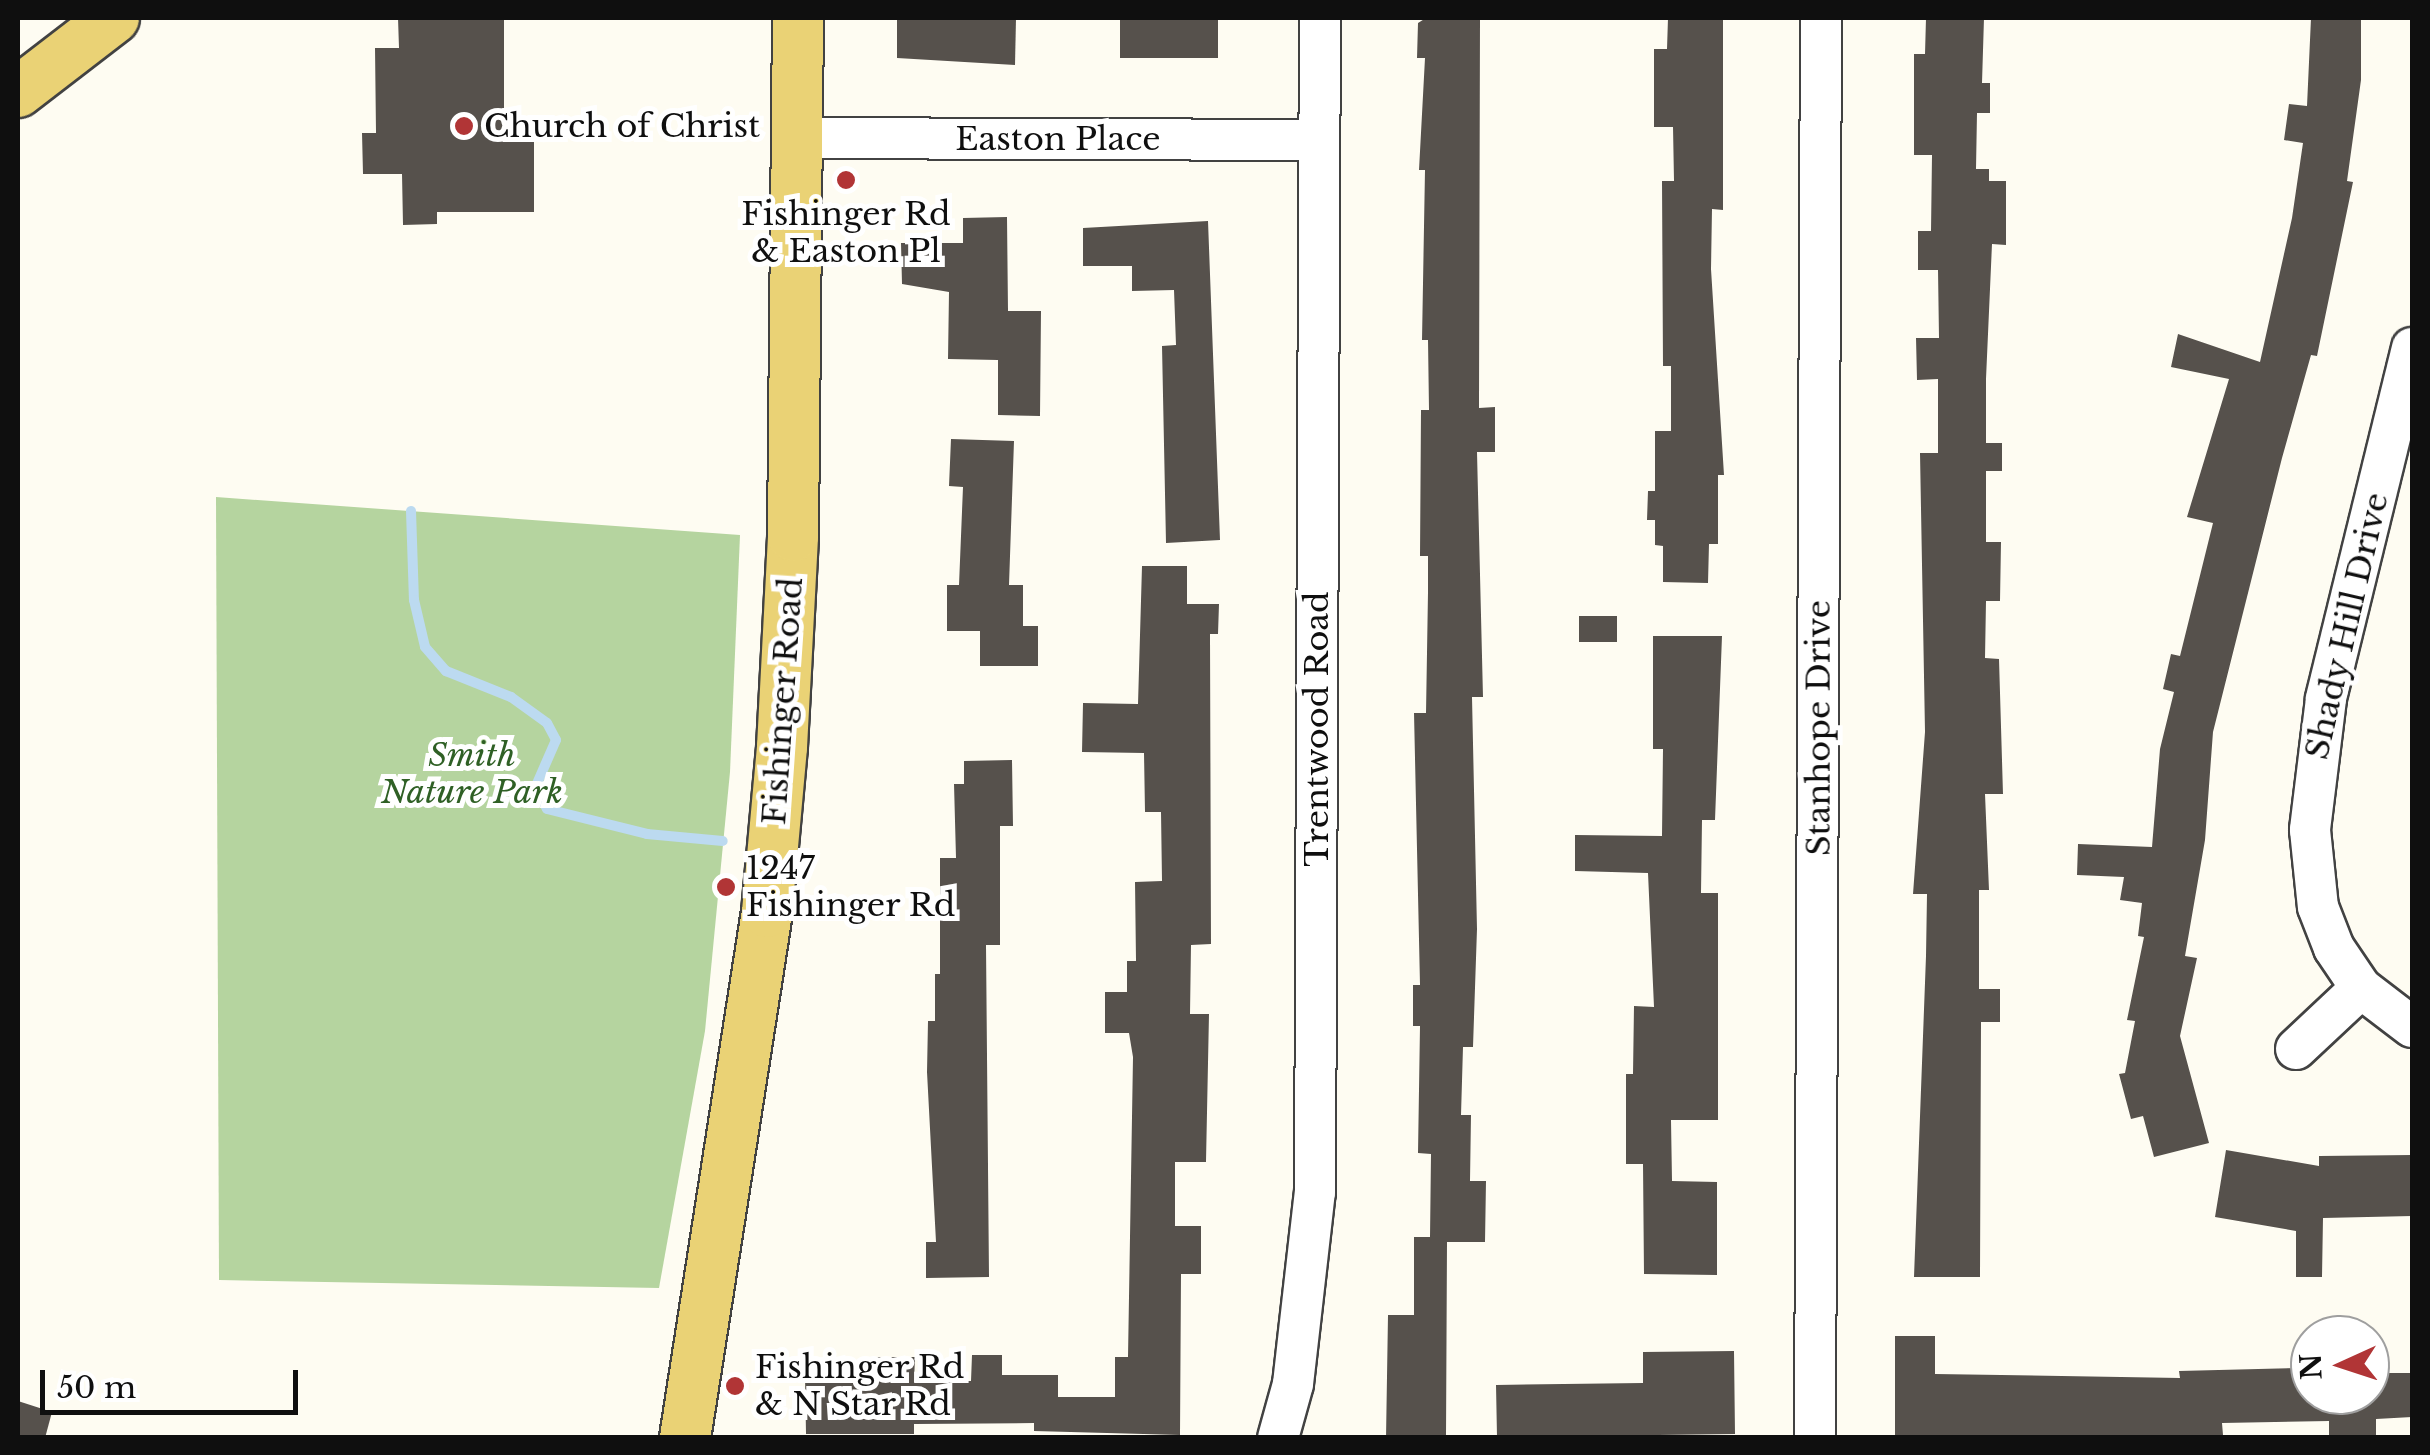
<!DOCTYPE html>
<style>
body{margin:0}
#map{position:relative;width:2430px;height:1455px;overflow:hidden;background:#fefcf2;font-family:"Libre Baskerville",serif}
div>[style]{position:absolute}
[style*='--x']{left:calc(var(--x)*1px);top:calc(var(--y)*1px);width:calc(var(--w)*1px);rotate:calc(var(--a)*1deg)}
.forest>*{inset:0;background:#b5d49f}
.stream>*{height:10px;margin:-5px;padding:0 5px;transform-origin:5px;border-radius:5px;background:#bcdaf0}
.building>*{inset:0;background:#56514c;transform-origin:0 0}
.roads{filter:drop-shadow(2px 0 #424242) drop-shadow(-2px 0 #424242) drop-shadow(0 2px #424242) drop-shadow(0 -2px #424242)}
.minor>*{height:40px;margin:-20px;padding:0 20px;transform-origin:20px;border-radius:20px;background:#fff}
.major>*{height:50px;margin:-25px;padding:0 25px;transform-origin:25px;border-radius:25px;background:#ead275}
.dots>*{width:28px;height:28px;translate:-50% -50%;box-sizing:border-box;border:5px solid #fff;border-radius:50%}
span{translate:-50% -50%;white-space:nowrap;text-align:center;line-height:1.15;-webkit-text-stroke:10px #fff;paint-order:stroke}
.poi-label{font-size:32px;color:#0f0f0f}
.left{translate:0 -50%;text-align:left}
.street-label{font-size:32px;color:#0f0f0f}
.park-label{font-size:32px;color:#2f6025;font-style:italic}
.frame{position:absolute;inset:0;border:20px solid #0f0f0f;pointer-events:none}
.north{position:absolute;left:2290px;top:1315px;width:100px;height:100px;box-sizing:border-box;background:#fff;border:2px solid #9f9f9f;border-radius:50%;rotate:267deg;font-size:28px;font-weight:700;line-height:40px;text-align:center;color:#0f0f0f}
.north::after{content:'';display:block;margin:auto;width:35px;height:45px;background:#b13536;clip-path:polygon(50% 0,100% 100%,50% 72%,0 100%)}
.scale{position:absolute;left:40px;top:1370px;width:258px;height:45px;box-sizing:border-box;border:5px solid #0f0f0f;border-top:0;padding-left:12px;font-size:30px;line-height:35px;white-space:nowrap;color:#0f0f0f;-webkit-text-stroke:8px #fff;paint-order:stroke}
</style>
<div id="map">
<div class="forest">
<div style="clip-path:polygon(216px 497px,740px 535px,730px 772px,705px 1031px,659px 1288px,219px 1280px)"></div>
</div>
<div class="stream">
<div style="--x:411;--y:511;--w:89;--a:88.1"></div>
<div style="--x:414;--y:600;--w:48;--a:76.8"></div>
<div style="--x:425;--y:647;--w:32;--a:49"></div>
<div style="--x:446;--y:671;--w:70;--a:21.8"></div>
<div style="--x:511;--y:697;--w:44;--a:35.8"></div>
<div style="--x:547;--y:723;--w:19;--a:62"></div>
<div style="--x:556;--y:740;--w:52;--a:113.6"></div>
<div style="--x:535;--y:788;--w:24;--a:60"></div>
<div style="--x:547;--y:809;--w:103;--a:14"></div>
<div style="--x:647;--y:834;--w:76;--a:5.3"></div>
</div>
<div class="building">
<div style="clip-path:polygon(398px 18px,504px 18px,504px 119px,534px 119px,534px 212px,437px 212px,437px 224px,403px 225px,402px 174px,363px 174px,362px 133px,376px 133px,375px 48px,399px 48px)"></div>
<div style="clip-path:polygon(897px 18px,1016px 18px,1015px 65px,897px 58px)"></div>
<div style="left:1120px;top:18px;width:98px;height:40px"></div>
<div style="clip-path:polygon(1426px 18px,1480px 18px,1479px 408px,1495px 407px,1495px 452px,1477px 452px,1483px 697px,1472px 697px,1477px 929px,1473px 1047px,1463px 1047px,1461px 1115px,1471px 1115px,1470px 1181px,1486px 1181px,1485px 1242px,1447px 1242px,1446px 1438px,1386px 1438px,1388px 1315px,1414px 1315px,1414px 1237px,1430px 1237px,1431px 1154px,1418px 1153px,1420px 1026px,1413px 1026px,1413px 985px,1420px 985px,1414px 713px,1426px 713px,1428px 592px,1428px 556px,1420px 556px,1421px 410px,1429px 410px,1428px 340px,1422px 340px,1425px 170px,1419px 170px,1425px 58px,1417px 58px,1418px 23px)"></div>
<div style="clip-path:polygon(1668px 18px,1723px 18px,1723px 210px,1712px 209px,1711px 269px,1724px 475px,1718px 475px,1718px 544px,1709px 544px,1708px 583px,1663px 582px,1663px 546px,1655px 545px,1655px 520px,1647px 520px,1648px 491px,1655px 491px,1655px 431px,1671px 431px,1671px 366px,1663px 366px,1662px 181px,1674px 181px,1673px 127px,1654px 127px,1654px 49px,1667px 49px)"></div>
<div style="clip-path:polygon(1926px 18px,1984px 18px,1982px 83px,1990px 83px,1990px 113px,1977px 113px,1976px 169px,1989px 169px,1989px 181px,2006px 181px,2006px 245px,1992px 244px,1986px 379px,1986px 443px,2002px 443px,2002px 471px,1986px 471px,1986px 542px,2001px 542px,2000px 601px,1986px 601px,1985px 658px,1999px 659px,2003px 794px,1985px 794px,1989px 890px,1979px 890px,1979px 989px,2000px 989px,2000px 1022px,1981px 1022px,1980px 1277px,1914px 1277px,1926px 956px,1927px 894px,1913px 894px,1925px 732px,1920px 453px,1938px 453px,1938px 379px,1917px 380px,1916px 338px,1939px 338px,1938px 270px,1918px 270px,1918px 231px,1931px 231px,1932px 155px,1914px 155px,1914px 54px,1925px 54px)"></div>
<div style="clip-path:polygon(2311px 18px,2361px 18px,2361px 80px,2347px 181px,2353px 182px,2317px 356px,2311px 355px,2282px 458px,2213px 732px,2205px 840px,2185px 956px,2197px 958px,2180px 1036px,2209px 1143px,2154px 1157px,2143px 1116px,2131px 1119px,2119px 1074px,2125px 1073px,2135px 1021px,2127px 1020px,2144px 937px,2138px 936px,2142px 903px,2120px 900px,2124px 877px,2077px 875px,2078px 844px,2152px 847px,2160px 749px,2174px 692px,2163px 689px,2171px 654px,2180px 656px,2213px 523px,2187px 517px,2229px 379px,2171px 367px,2178px 334px,2260px 362px,2292px 218px,2303px 143px,2284px 140px,2289px 104px,2307px 106px)"></div>
<div style="clip-path:polygon(1007px 217px,1008px 311px,1041px 311px,1040px 416px,998px 415px,998px 360px,948px 359px,949px 292px,902px 284px,901px 243px,963px 243px,963px 218px)"></div>
<div style="clip-path:polygon(1208px 221px,1220px 540px,1166px 543px,1162px 346px,1176px 345px,1174px 290px,1132px 291px,1132px 266px,1083px 266px,1083px 228px)"></div>
<div style="clip-path:polygon(951px 439px,1014px 441px,1009px 585px,1023px 585px,1023px 626px,1038px 626px,1038px 666px,980px 666px,980px 631px,947px 631px,947px 585px,959px 585px,963px 487px,949px 486px)"></div>
<div style="clip-path:polygon(1142px 566px,1187px 566px,1187px 604px,1219px 604px,1218px 634px,1210px 634px,1211px 944px,1191px 945px,1190px 1014px,1209px 1014px,1206px 1162px,1175px 1162px,1175px 1226px,1201px 1226px,1201px 1274px,1181px 1274px,1180px 1435px,1034px 1431px,1034px 1423px,914px 1424px,914px 1434px,806px 1434px,805px 1375px,869px 1376px,869px 1357px,915px 1357px,914px 1382px,971px 1381px,972px 1355px,1002px 1355px,1002px 1375px,1058px 1375px,1058px 1397px,1115px 1397px,1115px 1357px,1128px 1357px,1133px 1057px,1129px 1033px,1105px 1033px,1105px 992px,1127px 992px,1127px 961px,1136px 961px,1135px 882px,1162px 881px,1161px 812px,1145px 812px,1144px 753px,1082px 752px,1083px 703px,1138px 704px)"></div>
<div style="left:1579px;top:616px;width:38px;height:26px"></div>
<div style="clip-path:polygon(1653px 636px,1722px 636px,1715px 820px,1702px 820px,1701px 893px,1718px 893px,1718px 1120px,1671px 1120px,1672px 1181px,1717px 1182px,1717px 1275px,1644px 1274px,1643px 1164px,1626px 1164px,1626px 1074px,1633px 1074px,1634px 1006px,1654px 1007px,1648px 873px,1575px 871px,1575px 835px,1662px 836px,1663px 749px,1653px 749px)"></div>
<div style="clip-path:polygon(1012px 760px,1013px 826px,1000px 826px,1000px 945px,986px 945px,989px 1277px,926px 1278px,926px 1242px,936px 1242px,927px 1072px,928px 1021px,935px 1021px,935px 974px,940px 974px,940px 858px,956px 858px,954px 784px,964px 784px,964px 761px)"></div>
<div style="clip-path:polygon(2226px 1150px,2319px 1166px,2319px 1156px,2412px 1155px,2412px 1216px,2323px 1218px,2322px 1277px,2296px 1277px,2296px 1231px,2215px 1217px)"></div>
<div style="clip-path:polygon(1895px 1336px,1935px 1336px,1935px 1374px,2180px 1378px,2179px 1371px,2300px 1368px,2300px 1395px,2370px 1395px,2370px 1373px,2412px 1373px,2412px 1417px,2376px 1419px,2376px 1435px,2329px 1435px,2329px 1421px,2222px 1423px,2223px 1435px,1895px 1435px)"></div>
<div style="clip-path:polygon(1734px 1351px,1735px 1434px,1497px 1437px,1496px 1385px,1643px 1383px,1643px 1352px)"></div>
<div style="clip-path:polygon(18px 1401px,52px 1412px,45px 1438px,18px 1438px)"></div>
</div>
<div class="roads">
<div class="minor">
<div style="--x:798;--y:138;--w:521;--a:0.22"></div>
<div style="--x:2412;--y:348;--w:361;--a:103.8"></div>
<div style="--x:2326;--y:699;--w:132;--a:97"></div>
<div style="--x:2310;--y:830;--w:77;--a:84.1"></div>
<div style="--x:2318;--y:907;--w:44;--a:68.7"></div>
<div style="--x:2334;--y:948;--w:48;--a:56"></div>
<div style="--x:2361;--y:988;--w:64;--a:37.4"></div>
<div style="--x:2296;--y:1049;--w:89;--a:-43.2"></div>
<div style="--x:1278;--y:1438;--w:56;--a:-74.5"></div>
<div style="--x:1293;--y:1384;--w:193;--a:-83.5"></div>
<div style="--x:1315;--y:1192;--w:1174;--a:-89.76"></div>
<div style="--x:1815;--y:1438;--w:1420;--a:-89.76"></div>
</div>
<div class="major">
<div style="--x:18;--y:92;--w:121;--a:-37.6"></div>
<div style="--x:685;--y:1438;--w:532;--a:-81.14"></div>
<div style="--x:767;--y:912;--w:166;--a:-84.8"></div>
<div style="--x:782;--y:747;--w:211;--a:-87"></div>
<div style="--x:793;--y:536;--w:518;--a:-89.45"></div>
</div>
</div>
<div class="dots">
<div style="left:464px;top:126px;background:#b13536"></div>
<div style="left:846px;top:180px;background:#b13536"></div>
<div style="left:726px;top:887px;background:#b13536"></div>
<div style="left:735px;top:1386px;background:#b13536"></div>
</div>
<div class="poi-label">
<span class="left" style="left:484px;top:126px">Church of Christ</span>
<span style="left:846px;top:233px">Fishinger Rd<br>&amp; Easton Pl</span>
<span class="left" style="left:746px;top:887px">1247<br>Fishinger Rd</span>
<span class="left" style="left:755px;top:1386px">Fishinger Rd<br>&amp; N Star Rd</span>
</div>
<div class="street-label">
<span style="left:1058px;top:139px">Easton Place</span>
<span style="left:2347px;top:626px;rotate:-77deg">Shady Hill Drive</span>
<span style="left:783px;top:701px;rotate:-86deg">Fishinger Road</span>
<span style="left:1819px;top:728px;rotate:-90deg">Stanhope Drive</span>
<span style="left:1317px;top:729px;rotate:-90deg">Trentwood Road</span>
</div>
<div class="park-label">
<span style="left:472px;top:774px">Smith<br>Nature Park</span>
</div>
<div class="frame"></div>
<div class="north">N</div>
<div class="scale">50 m</div>
</div>
